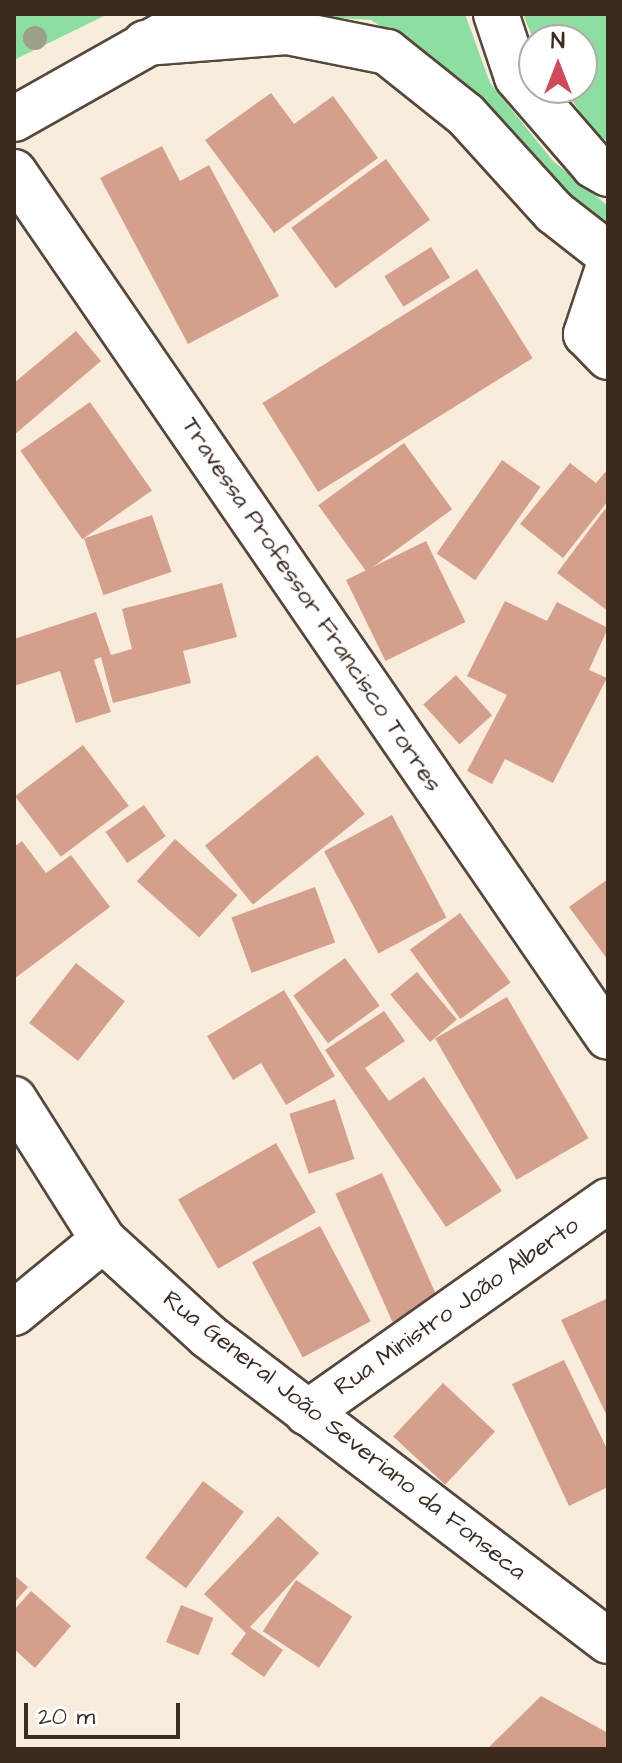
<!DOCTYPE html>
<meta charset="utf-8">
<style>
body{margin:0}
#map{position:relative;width:622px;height:1763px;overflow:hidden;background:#f8eddd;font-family:"Architects Daughter",sans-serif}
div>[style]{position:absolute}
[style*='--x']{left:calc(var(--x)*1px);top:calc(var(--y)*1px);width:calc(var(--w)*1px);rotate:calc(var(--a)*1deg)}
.green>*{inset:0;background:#8cdfa0}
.building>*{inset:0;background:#d4a08c;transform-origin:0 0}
.roads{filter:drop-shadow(2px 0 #57473b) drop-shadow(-2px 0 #57473b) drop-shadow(0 2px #57473b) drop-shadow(0 -2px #57473b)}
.minor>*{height:44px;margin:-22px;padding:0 22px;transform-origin:22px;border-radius:22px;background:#fff}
.major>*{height:44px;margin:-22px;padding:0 22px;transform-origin:22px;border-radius:22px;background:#fff}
.highway>*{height:44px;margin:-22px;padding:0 22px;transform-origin:22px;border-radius:22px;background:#fff}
.trees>*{width:24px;height:24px;margin:-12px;border-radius:50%;background:#9d9f89}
span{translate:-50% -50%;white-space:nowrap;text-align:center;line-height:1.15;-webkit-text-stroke:7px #fff;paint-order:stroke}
.street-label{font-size:24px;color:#3b2a1e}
.frame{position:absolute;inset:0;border:16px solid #3b2a1e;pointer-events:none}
.north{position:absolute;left:518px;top:24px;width:80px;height:80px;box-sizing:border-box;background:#fff;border:2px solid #b1aaa5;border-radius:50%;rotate:0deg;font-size:22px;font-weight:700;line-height:32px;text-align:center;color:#3b2a1e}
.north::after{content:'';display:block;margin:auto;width:28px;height:36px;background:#d1495b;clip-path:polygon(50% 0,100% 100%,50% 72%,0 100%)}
.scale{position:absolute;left:24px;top:1703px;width:156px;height:36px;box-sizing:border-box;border:4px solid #3b2a1e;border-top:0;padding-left:10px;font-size:24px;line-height:28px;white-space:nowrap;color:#3b2a1e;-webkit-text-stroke:6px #fff;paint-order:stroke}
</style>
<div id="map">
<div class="green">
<div style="clip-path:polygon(14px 14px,108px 14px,14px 60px)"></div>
<div style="clip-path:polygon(274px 14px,465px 14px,490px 83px,553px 161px,608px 206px,608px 233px,523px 163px,460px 78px,371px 20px)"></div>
<div style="clip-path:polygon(523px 14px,608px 14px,608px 142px,595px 132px,563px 88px,582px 88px,582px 40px,534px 41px)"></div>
</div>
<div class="building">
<div style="clip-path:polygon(271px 93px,294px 124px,333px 96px,378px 158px,274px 233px,205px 140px)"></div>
<div style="clip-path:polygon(162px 146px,180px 181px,209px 165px,279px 296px,188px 344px,100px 178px)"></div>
<div style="left:386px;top:159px;width:75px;height:117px;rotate:54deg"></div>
<div style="left:431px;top:247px;width:36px;height:55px;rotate:58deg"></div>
<div style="left:477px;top:269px;width:105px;height:253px;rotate:58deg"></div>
<div style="clip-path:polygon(76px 331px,101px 361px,14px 435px,14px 383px)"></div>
<div style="left:90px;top:402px;width:108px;height:85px;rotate:55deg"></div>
<div style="left:404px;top:443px;width:82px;height:106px;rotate:54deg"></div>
<div style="left:502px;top:460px;width:47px;height:114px;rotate:35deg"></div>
<div style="clip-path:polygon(570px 463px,596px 483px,608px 469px,608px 501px,563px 558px,520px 524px)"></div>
<div style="clip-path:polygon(605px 509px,608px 511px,608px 611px,557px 573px)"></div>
<div style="left:152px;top:515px;width:60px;height:72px;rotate:71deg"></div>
<div style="left:426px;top:541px;width:90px;height:89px;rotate:64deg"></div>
<div style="clip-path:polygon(222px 583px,237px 637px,183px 651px,191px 683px,113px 703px,101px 657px,94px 660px,111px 712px,76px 723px,60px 671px,14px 686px,14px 639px,96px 612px,111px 655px,132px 649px,122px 609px)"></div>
<div style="clip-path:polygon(505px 601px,547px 621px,557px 602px,608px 628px,589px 670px,607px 678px,553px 783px,505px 759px,492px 784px,467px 771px,507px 695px,467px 676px)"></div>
<div style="left:456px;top:675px;width:54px;height:44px;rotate:48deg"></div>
<div style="left:83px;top:745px;width:76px;height:85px;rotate:53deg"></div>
<div style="left:317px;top:755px;width:76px;height:144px;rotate:51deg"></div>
<div style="left:144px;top:805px;width:38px;height:47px;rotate:55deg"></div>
<div style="left:392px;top:815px;width:116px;height:77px;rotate:62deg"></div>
<div style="left:175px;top:839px;width:84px;height:57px;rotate:42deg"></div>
<div style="clip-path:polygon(22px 841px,46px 873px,71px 855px,110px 907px,14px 979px,14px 847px)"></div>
<div style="clip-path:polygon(608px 879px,608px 960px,569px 907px)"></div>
<div style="left:315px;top:887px;width:59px;height:89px;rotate:70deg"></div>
<div style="left:460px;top:913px;width:86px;height:62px;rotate:54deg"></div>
<div style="left:345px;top:958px;width:59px;height:64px;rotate:54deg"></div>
<div style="left:76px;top:963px;width:62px;height:76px;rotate:38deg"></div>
<div style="left:417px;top:972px;width:62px;height:35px;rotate:50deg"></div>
<div style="clip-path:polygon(284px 990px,335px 1076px,286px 1105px,261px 1063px,233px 1080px,207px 1036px)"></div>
<div style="left:507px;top:997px;width:163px;height:83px;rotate:60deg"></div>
<div style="clip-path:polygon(384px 1011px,405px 1041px,365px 1068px,389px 1101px,424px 1077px,502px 1191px,446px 1227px,325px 1050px)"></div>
<div style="left:335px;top:1099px;width:63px;height:48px;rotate:72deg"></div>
<div style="left:276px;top:1143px;width:80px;height:113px;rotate:60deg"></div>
<div style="left:382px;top:1173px;width:140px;height:51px;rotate:66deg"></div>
<div style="left:320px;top:1226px;width:108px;height:77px;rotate:62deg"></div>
<div style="clip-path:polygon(608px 1298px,608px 1418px,561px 1320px)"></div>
<div style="clip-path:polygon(564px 1360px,608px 1451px,608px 1487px,569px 1506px,512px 1384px)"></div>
<div style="left:443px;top:1383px;width:71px;height:73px;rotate:43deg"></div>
<div style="left:203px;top:1481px;width:51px;height:96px;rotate:37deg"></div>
<div style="clip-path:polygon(278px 1516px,319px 1553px,250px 1627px,283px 1650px,264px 1677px,231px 1654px,246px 1633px,204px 1594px)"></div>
<div style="clip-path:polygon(14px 1575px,28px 1587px,14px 1603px)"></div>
<div style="left:296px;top:1580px;width:67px;height:61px;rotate:33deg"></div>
<div style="clip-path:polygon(31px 1591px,71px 1626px,35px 1668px,14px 1649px,14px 1610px)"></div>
<div style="left:181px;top:1605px;width:35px;height:40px;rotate:22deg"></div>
<div style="clip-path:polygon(541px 1696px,608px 1733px,608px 1749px,487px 1749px)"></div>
</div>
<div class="roads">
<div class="minor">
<div style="--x:14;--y:172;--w:1049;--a:55.52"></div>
<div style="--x:608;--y:268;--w:70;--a:108.4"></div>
<div style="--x:586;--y:334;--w:32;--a:46"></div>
<div style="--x:14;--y:1099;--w:167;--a:57.7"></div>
<div style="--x:103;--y:1240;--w:142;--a:42.4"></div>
<div style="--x:208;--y:1336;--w:503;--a:37.33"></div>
<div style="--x:14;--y:1313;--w:115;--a:-39.4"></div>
<div style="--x:307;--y:1413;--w:368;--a:-35.2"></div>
</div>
<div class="major">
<div style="--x:14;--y:119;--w:214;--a:-29.4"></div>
</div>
<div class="highway">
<div style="--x:496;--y:14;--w:66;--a:71.6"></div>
<div style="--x:517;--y:77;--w:118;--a:49.1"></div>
<div style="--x:594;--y:166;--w:16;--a:30"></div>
<div style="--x:145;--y:43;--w:142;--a:-4.4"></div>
<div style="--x:287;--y:32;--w:102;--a:11.3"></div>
<div style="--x:387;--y:52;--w:101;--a:38.6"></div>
<div style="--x:466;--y:115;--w:131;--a:47.8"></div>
<div style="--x:554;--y:212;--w:68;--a:37.9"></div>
</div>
</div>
<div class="trees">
<div style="left:35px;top:38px"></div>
</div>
<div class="street-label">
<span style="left:311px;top:605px;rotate:56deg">Travessa Professor Francisco Torres</span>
<span style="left:457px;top:1307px;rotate:-35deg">Rua Ministro João Alberto</span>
<span style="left:344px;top:1436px;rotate:38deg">Rua General João Severiano da Fonseca</span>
</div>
<div class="frame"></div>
<div class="north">N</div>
<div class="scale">20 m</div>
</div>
